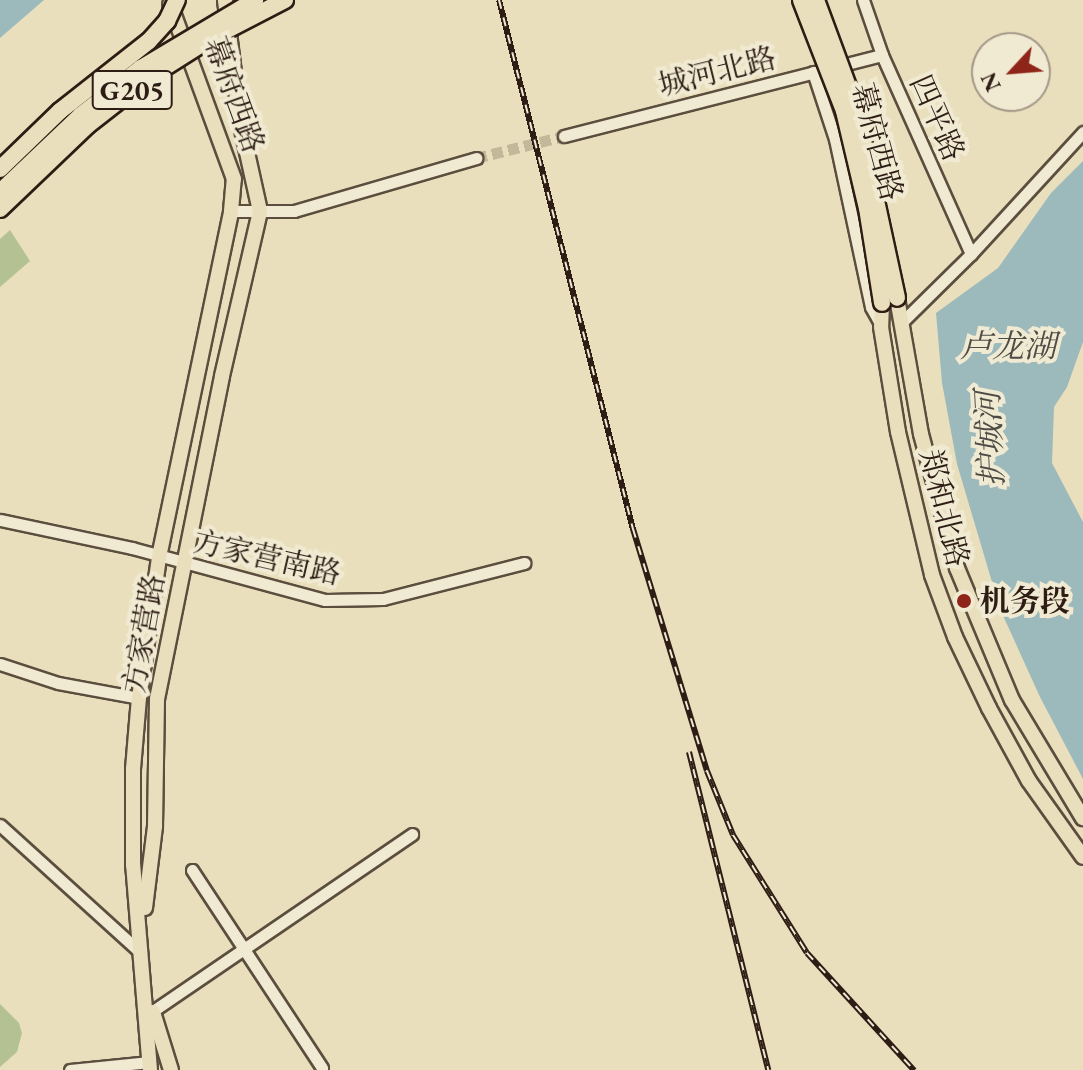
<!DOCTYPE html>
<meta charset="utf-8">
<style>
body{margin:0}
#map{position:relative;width:1083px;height:1070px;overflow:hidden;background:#eadfbc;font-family:"EB Garamond","Noto Serif SC",serif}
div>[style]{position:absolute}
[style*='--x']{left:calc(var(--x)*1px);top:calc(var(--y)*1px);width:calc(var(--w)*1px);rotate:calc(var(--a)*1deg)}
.green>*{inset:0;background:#b4c293}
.water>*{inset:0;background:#9cbabb}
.minor-tunnel>*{height:11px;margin-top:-5.5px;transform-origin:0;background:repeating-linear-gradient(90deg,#c4b89a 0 11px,transparent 0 16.5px)}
.roads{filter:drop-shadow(2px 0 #5c4e3e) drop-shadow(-2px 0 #5c4e3e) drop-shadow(0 2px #5c4e3e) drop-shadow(0 -2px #5c4e3e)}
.minor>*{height:11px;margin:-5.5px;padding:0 5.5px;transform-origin:5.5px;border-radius:5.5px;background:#f1ead3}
.major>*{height:14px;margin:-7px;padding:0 7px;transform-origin:7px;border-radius:7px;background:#eadfbc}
.rail>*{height:6px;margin-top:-3px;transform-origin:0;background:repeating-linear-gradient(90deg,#f1ead3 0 9px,#2d1d14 0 18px);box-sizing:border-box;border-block:2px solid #2d1d14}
.bridges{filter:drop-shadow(2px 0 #2d1d14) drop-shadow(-2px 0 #2d1d14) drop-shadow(0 2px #2d1d14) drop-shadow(0 -2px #2d1d14)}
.highway-bridge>*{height:16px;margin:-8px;padding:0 8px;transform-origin:8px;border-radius:8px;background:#eadfbc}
.dots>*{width:22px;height:22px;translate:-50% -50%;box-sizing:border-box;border:4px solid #f1ead3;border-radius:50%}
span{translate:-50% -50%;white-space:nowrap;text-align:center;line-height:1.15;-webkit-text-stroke:8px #f1ead3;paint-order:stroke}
.shield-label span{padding:2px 6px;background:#f1ead3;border:2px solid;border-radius:6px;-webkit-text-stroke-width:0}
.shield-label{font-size:28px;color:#2d1d14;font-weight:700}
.street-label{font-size:30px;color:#2d1d14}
.poi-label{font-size:30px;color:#2d1d14;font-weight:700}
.left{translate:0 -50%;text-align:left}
.water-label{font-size:32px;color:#4e4c46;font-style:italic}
.north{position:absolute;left:971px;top:32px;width:80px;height:80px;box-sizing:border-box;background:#f1ead3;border:2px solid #a39887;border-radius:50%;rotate:244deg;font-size:22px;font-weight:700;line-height:32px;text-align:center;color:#2d1d14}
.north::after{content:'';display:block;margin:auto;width:28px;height:36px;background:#8f2418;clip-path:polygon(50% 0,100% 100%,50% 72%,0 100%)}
</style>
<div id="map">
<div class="green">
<div style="clip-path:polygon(10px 230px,30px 261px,0 287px,0 239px)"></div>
<div style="clip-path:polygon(0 1004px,19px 1023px,22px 1033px,17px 1052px,0 1067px)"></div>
</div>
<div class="water">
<div style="clip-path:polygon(0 0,44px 0,0 38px)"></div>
<div style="clip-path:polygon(1083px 161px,1083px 342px,1067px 387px,1054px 407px,1052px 463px,1083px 522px,1083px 779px,1040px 697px,1000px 609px,957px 464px,942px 383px,936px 313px,998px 268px,1051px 193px)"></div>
</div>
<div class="minor-tunnel">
<div style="--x:476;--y:158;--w:91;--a:-14"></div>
</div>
<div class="roads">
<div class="minor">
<div style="--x:863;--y:0;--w:58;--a:70.9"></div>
<div style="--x:882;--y:55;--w:218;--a:65.9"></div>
<div style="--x:813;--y:72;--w:71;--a:71.8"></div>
<div style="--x:835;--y:139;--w:172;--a:77.9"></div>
<div style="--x:871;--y:307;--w:21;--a:61"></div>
<div style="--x:564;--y:136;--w:328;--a:-14.3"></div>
<div style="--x:231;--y:211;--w:63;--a:0"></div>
<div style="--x:294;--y:211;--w:190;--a:-16.2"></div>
<div style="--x:902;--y:322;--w:97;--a:-44.6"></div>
<div style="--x:971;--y:254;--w:166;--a:-47.4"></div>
<div style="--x:0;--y:520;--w:135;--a:12"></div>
<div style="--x:132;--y:548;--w:200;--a:15.1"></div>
<div style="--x:325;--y:600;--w:58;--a:-1"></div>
<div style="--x:383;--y:599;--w:146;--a:-14.3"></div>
<div style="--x:0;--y:664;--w:61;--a:18.1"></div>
<div style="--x:58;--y:683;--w:82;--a:10.5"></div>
<div style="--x:0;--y:825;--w:190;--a:42.2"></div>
<div style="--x:192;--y:870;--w:237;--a:56.7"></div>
<div style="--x:147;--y:1015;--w:321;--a:-34.3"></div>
<div style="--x:70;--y:1070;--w:80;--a:-5.7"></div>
</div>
<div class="major">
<div style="--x:897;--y:298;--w:138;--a:80"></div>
<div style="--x:921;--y:434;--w:139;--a:75"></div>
<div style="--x:957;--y:568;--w:143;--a:67.4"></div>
<div style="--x:1012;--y:700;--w:138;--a:59"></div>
<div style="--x:882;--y:303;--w:24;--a:92"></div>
<div style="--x:881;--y:327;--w:106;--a:80.8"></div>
<div style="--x:898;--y:432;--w:147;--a:76.6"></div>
<div style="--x:932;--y:575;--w:66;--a:69.6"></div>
<div style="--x:955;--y:637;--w:79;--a:64.4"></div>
<div style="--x:989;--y:708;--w:83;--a:61.3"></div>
<div style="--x:1029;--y:781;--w:93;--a:54.6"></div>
<div style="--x:145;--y:908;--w:83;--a:-83"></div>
<div style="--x:155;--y:826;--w:127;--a:-89.1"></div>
<div style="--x:157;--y:699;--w:329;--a:-78.6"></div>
<div style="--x:222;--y:376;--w:169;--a:-77"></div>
<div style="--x:260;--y:211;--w:92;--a:-102.5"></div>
<div style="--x:240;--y:121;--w:122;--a:-97.1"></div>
<div style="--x:153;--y:1012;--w:61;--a:72.8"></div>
<div style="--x:150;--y:1070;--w:206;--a:-94.7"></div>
<div style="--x:133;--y:865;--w:96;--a:-90"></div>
<div style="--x:133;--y:769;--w:71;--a:-85.2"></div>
<div style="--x:139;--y:698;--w:142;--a:-81.9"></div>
<div style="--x:159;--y:557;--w:353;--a:-78.2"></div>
<div style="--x:231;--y:211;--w:32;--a:-85"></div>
<div style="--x:234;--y:179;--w:186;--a:-110.1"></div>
</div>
</div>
<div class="rail">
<div style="--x:499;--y:0;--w:546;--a:75.79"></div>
<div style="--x:633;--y:529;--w:253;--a:73"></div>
<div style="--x:707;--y:771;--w:69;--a:67.9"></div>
<div style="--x:733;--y:835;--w:139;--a:57.9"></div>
<div style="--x:807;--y:953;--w:159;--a:47.6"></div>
<div style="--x:689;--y:752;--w:328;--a:76"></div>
</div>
<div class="bridges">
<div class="highway-bridge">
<div style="--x:801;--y:0;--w:119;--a:68.8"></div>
<div style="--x:844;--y:111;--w:100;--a:76.7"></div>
<div style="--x:867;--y:208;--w:96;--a:81"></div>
<div style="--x:816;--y:0;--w:115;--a:69.7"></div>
<div style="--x:856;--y:108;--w:194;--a:77.8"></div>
<div style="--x:0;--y:169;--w:83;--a:-44"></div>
<div style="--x:60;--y:111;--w:113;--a:-38.2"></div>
<div style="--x:149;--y:41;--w:27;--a:-48"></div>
<div style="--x:167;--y:21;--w:23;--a:-65"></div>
<div style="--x:0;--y:192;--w:112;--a:-43.5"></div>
<div style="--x:81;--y:115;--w:76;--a:-38.1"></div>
<div style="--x:141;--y:68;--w:133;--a:-30.8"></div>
<div style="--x:0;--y:209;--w:122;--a:-43.7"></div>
<div style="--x:88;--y:125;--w:76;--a:-38.1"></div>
<div style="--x:148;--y:78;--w:71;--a:-32.3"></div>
<div style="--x:208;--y:40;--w:87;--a:-27.5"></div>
</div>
</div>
<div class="dots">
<div style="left:964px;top:601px;background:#8f2418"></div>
</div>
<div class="shield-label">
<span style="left:132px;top:90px">G205</span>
</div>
<div class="street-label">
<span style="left:717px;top:72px;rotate:-14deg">城河北路</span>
<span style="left:234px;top:95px;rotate:70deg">幕府西路</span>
<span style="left:937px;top:118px;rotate:66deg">四平路</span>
<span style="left:877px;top:142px;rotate:75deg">幕府西路</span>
<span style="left:944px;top:508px;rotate:76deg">郑和北路</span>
<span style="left:267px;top:558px;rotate:13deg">方家营南路</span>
<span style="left:144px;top:634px;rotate:-80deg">方家营路</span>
</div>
<div class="poi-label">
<span class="left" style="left:980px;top:601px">机务段</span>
</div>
<div class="water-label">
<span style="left:1008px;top:346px">卢龙湖</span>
<span style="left:990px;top:439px;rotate:-93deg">护城河</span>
</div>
<div class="north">N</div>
</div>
